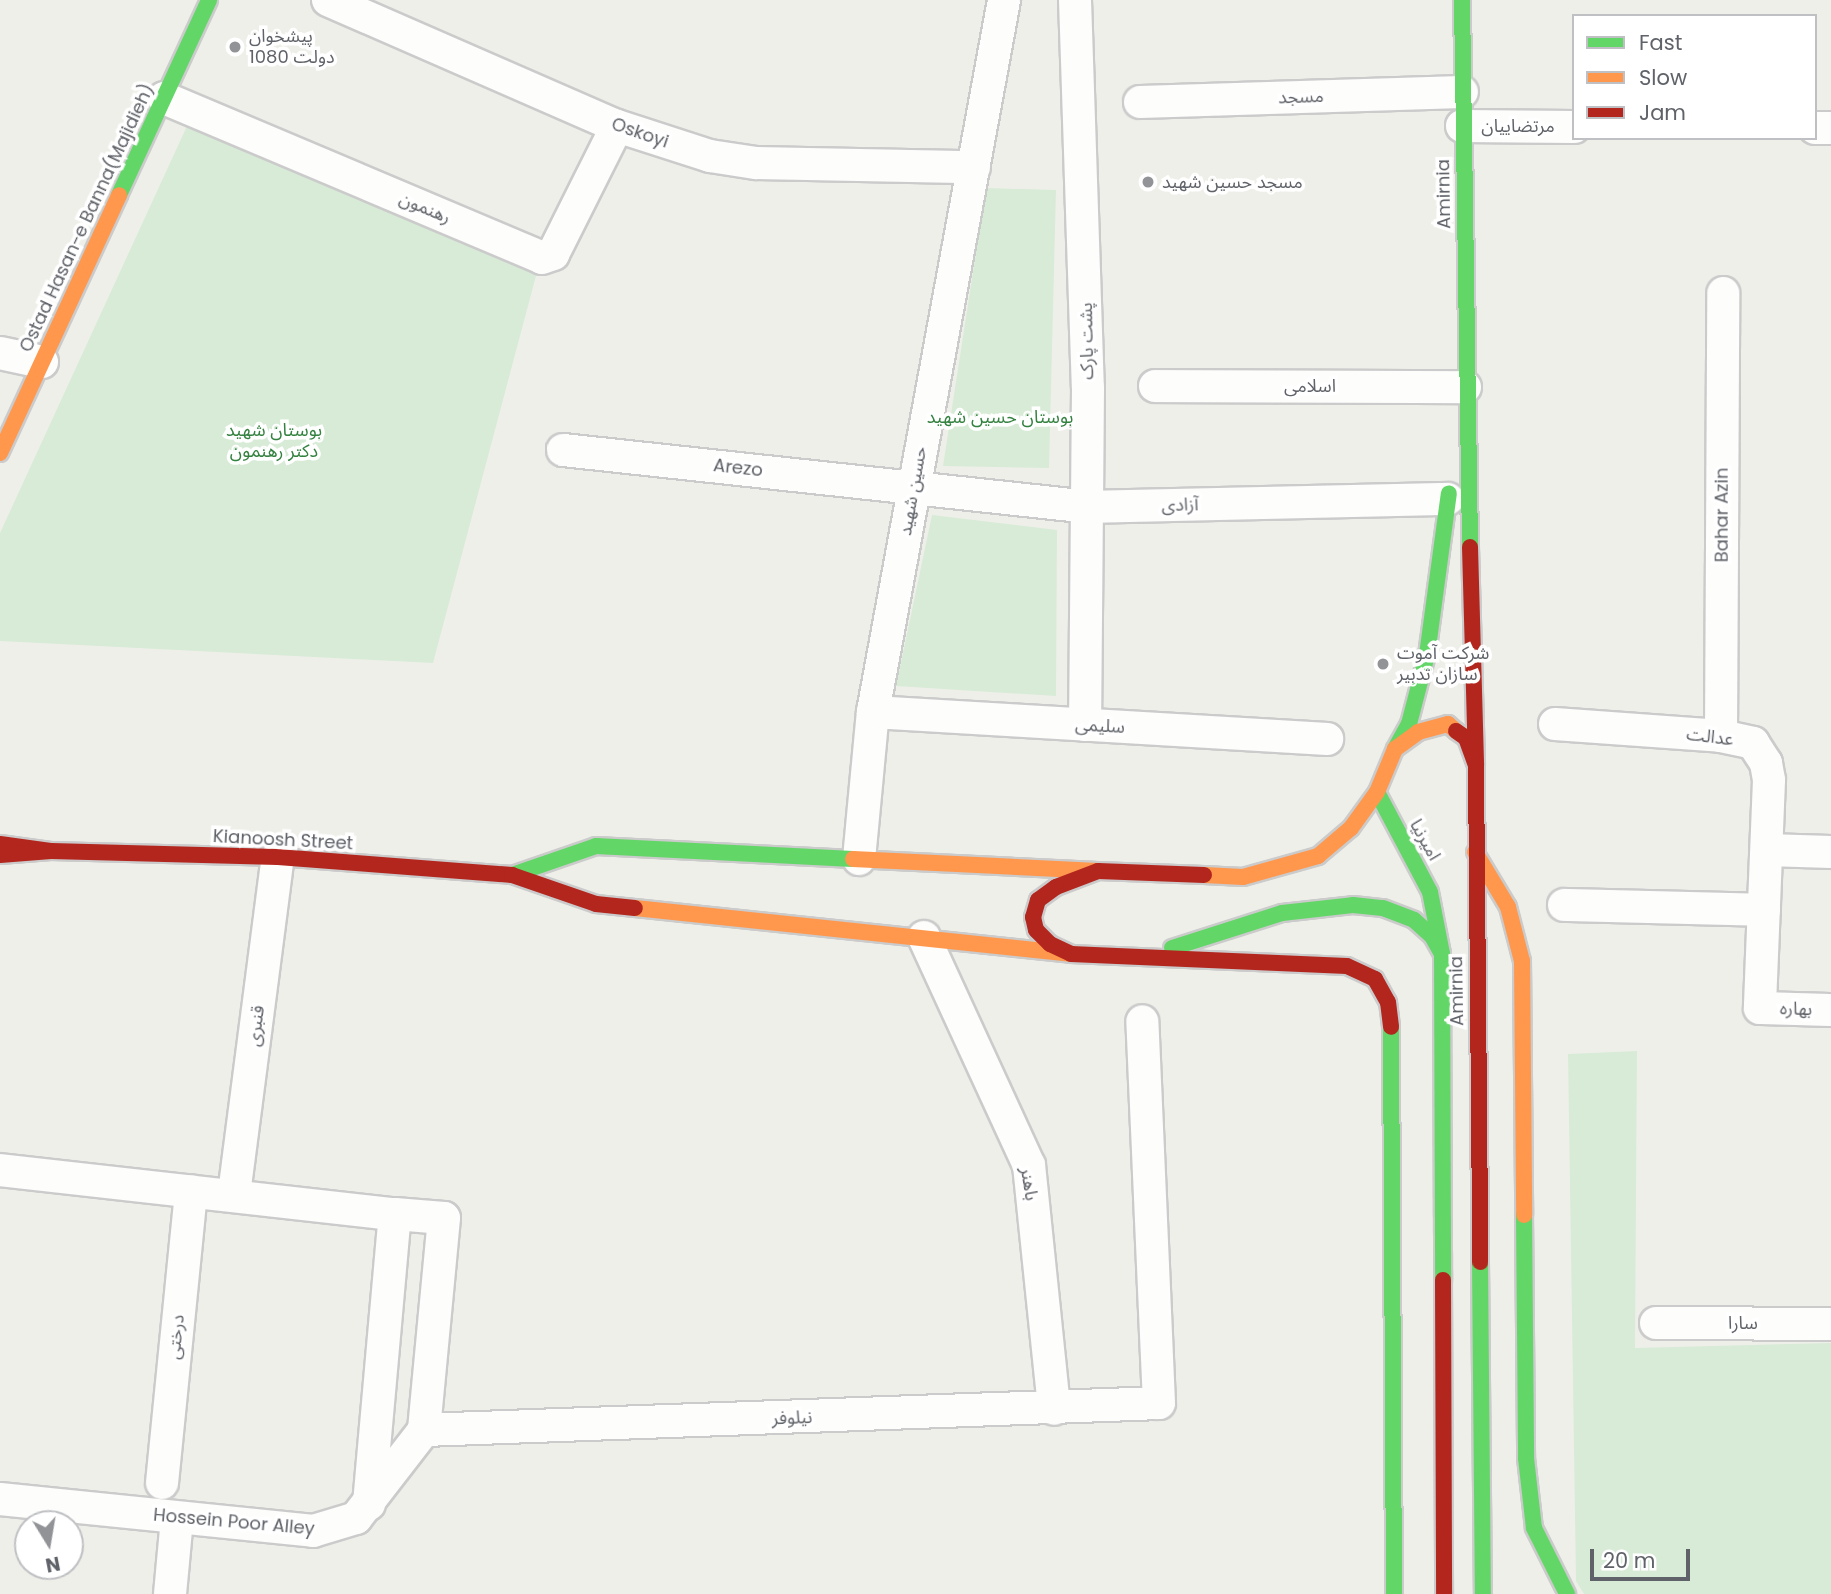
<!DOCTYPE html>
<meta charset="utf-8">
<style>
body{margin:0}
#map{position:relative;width:1831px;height:1594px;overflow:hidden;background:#efefea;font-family:Poppins,"Noto Sans Arabic",sans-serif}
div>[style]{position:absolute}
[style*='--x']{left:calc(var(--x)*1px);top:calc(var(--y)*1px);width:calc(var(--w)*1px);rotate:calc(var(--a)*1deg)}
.green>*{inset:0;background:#d8ebd7}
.roads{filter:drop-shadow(2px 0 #cbcbcb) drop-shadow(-2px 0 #cbcbcb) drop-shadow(0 2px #cbcbcb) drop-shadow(0 -2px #cbcbcb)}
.street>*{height:32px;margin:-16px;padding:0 16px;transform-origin:16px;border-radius:16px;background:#fdfdfc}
.fast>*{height:16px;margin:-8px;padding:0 8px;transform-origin:8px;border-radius:8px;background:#63d668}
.slow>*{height:16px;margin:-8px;padding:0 8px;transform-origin:8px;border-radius:8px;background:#ff974d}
.jam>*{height:16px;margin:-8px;padding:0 8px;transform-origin:8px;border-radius:8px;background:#b3261e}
.dots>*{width:19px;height:19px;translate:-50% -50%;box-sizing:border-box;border:4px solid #fff;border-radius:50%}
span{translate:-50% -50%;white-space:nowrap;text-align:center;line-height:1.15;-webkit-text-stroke:7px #fff;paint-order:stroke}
.poi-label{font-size:18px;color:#5f6268}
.left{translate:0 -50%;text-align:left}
.street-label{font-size:18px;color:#5f6268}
.park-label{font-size:18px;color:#348240}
.legend{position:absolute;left:1572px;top:14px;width:245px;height:126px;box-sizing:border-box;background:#fff;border:2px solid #bfc0c3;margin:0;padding:9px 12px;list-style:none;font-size:21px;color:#5f6268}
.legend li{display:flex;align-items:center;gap:14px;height:35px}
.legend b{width:35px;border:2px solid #bfc0c3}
.north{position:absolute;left:14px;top:1510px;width:70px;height:70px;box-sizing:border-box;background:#fff;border:2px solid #bfc0c3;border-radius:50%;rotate:169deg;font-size:19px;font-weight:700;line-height:28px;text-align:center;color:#5f6268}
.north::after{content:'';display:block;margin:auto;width:24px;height:32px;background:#919396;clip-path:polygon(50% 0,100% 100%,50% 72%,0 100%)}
.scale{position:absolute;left:1590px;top:1549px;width:100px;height:32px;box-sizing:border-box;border:4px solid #5f6268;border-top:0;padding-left:9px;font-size:21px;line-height:24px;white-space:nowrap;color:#5f6268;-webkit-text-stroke:5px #fff;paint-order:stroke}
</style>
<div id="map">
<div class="green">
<div style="clip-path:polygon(187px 126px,537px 272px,433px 663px,0 641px,0 533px)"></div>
<div style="clip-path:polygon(986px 188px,1056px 190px,1049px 468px,943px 466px)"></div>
<div style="clip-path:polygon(932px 515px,1057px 530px,1056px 696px,896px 686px)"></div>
<div style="clip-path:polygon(1637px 1051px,1635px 1348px,1831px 1343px,1831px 1594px,1584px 1594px,1576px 1581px,1568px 1054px)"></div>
</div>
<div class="roads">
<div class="street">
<div style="--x:328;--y:0;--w:315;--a:23.6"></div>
<div style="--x:617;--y:126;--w:98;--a:17.9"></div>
<div style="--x:710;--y:156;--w:47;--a:8.7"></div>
<div style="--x:756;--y:163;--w:218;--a:1.1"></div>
<div style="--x:1075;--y:0;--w:388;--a:88.1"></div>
<div style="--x:1088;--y:388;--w:337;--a:90.5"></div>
<div style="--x:164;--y:98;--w:410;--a:22.9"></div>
<div style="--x:542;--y:258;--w:12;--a:-20"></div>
<div style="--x:553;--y:254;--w:143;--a:-63.4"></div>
<div style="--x:1140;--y:102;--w:322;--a:-1.8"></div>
<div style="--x:1462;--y:126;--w:112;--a:0.5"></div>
<div style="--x:1815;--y:128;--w:16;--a:0"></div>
<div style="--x:0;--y:353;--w:43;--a:12.1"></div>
<div style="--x:1155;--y:386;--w:310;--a:0.2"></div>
<div style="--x:563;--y:450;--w:529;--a:6.18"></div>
<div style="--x:1089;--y:507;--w:359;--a:-1.3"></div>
<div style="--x:873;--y:712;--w:455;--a:3.4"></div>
<div style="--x:1555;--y:724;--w:166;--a:4.1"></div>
<div style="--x:1721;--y:736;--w:33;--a:12"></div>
<div style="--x:1753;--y:743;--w:24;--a:57"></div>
<div style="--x:1766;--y:763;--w:17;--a:80"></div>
<div style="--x:1769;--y:780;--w:228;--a:92.3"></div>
<div style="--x:1760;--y:1008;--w:71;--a:1.6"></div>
<div style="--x:1721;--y:736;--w:443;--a:-89.7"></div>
<div style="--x:1767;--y:850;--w:64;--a:1.8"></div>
<div style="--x:859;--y:859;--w:148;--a:-84.6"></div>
<div style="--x:873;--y:712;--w:724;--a:-79.57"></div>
<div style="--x:1564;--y:905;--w:200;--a:1.4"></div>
<div style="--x:924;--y:937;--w:251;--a:65.3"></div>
<div style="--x:1029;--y:1165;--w:245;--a:84.1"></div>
<div style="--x:0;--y:1170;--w:397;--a:6.4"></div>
<div style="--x:234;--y:1194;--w:340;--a:-82.6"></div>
<div style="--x:1656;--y:1323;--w:175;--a:0.3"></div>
<div style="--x:424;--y:1430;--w:735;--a:-2.1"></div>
<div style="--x:1159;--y:1403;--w:382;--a:-92.5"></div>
<div style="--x:162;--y:1483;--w:293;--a:-84.3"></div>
<div style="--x:0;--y:1499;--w:315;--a:5.8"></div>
<div style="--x:313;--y:1531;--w:45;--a:-16.8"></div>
<div style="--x:356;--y:1518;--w:111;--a:-52.3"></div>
<div style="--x:369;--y:1504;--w:291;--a:-84.9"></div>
<div style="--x:395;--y:1214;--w:49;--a:4.7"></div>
<div style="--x:444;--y:1218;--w:213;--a:95.4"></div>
<div style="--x:170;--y:1594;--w:76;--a:-84.7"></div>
</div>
<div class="fast">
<div style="--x:1462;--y:0;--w:547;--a:89.16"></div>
<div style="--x:119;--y:195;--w:215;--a:-65.2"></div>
<div style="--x:1395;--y:749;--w:29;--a:-61"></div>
<div style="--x:1409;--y:724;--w:71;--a:-75.4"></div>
<div style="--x:1427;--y:655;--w:163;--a:-82.3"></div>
<div style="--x:1377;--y:792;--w:113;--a:62.1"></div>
<div style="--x:1430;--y:892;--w:63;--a:79"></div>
<div style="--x:1442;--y:954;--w:326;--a:89.8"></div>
<div style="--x:512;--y:875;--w:89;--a:-19"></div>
<div style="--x:596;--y:846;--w:257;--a:2.9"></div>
<div style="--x:1172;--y:948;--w:115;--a:-17.7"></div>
<div style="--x:1282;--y:913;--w:71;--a:-6.4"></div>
<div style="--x:1353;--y:905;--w:30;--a:6"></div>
<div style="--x:1383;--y:908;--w:33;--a:21"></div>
<div style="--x:1414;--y:920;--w:24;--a:42"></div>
<div style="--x:1432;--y:936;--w:21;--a:61"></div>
<div style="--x:1391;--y:1027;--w:567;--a:89.7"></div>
<div style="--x:1524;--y:1215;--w:243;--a:89.5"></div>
<div style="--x:1526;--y:1458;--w:70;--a:83.5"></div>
<div style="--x:1534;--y:1528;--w:74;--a:63.4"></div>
<div style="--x:1480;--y:1262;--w:332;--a:89.5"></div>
</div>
<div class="slow">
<div style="--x:0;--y:453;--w:284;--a:-65.2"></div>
<div style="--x:1475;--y:852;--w:64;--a:59"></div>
<div style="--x:1508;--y:907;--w:56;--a:75.5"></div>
<div style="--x:1522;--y:961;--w:254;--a:89.5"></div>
<div style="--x:853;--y:859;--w:245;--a:2.8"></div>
<div style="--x:1204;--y:875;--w:39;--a:3"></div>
<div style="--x:1243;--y:877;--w:78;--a:-15.6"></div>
<div style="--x:1318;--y:856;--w:43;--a:-40.3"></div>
<div style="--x:1351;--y:828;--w:44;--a:-54.2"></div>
<div style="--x:1377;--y:792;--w:47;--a:-67.3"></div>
<div style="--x:1395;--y:749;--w:29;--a:-36"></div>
<div style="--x:1418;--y:732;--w:31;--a:-15"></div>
<div style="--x:1448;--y:724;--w:11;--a:41"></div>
<div style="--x:635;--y:908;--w:438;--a:6"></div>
</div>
<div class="jam">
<div style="--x:1470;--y:547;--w:218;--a:88.4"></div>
<div style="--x:1456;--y:731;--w:12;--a:35"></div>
<div style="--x:1466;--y:738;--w:29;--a:70"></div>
<div style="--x:1476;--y:765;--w:497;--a:89.5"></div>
<div style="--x:0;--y:844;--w:51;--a:7.8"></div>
<div style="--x:51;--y:851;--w:51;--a:175.5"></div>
<div style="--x:51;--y:851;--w:227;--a:1.5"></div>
<div style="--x:278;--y:857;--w:235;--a:4.4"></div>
<div style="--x:512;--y:875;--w:89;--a:19"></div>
<div style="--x:596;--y:904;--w:39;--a:6"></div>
<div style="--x:1204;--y:875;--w:106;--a:-177.8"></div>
<div style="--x:1098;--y:871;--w:45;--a:159.1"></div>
<div style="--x:1056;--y:887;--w:22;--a:144"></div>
<div style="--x:1038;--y:900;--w:18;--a:106"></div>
<div style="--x:1033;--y:917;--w:13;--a:77"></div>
<div style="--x:1036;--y:930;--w:20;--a:45"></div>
<div style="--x:1050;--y:944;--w:23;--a:25"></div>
<div style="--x:1071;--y:954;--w:276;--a:2.5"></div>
<div style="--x:1347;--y:966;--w:31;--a:25"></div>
<div style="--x:1375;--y:979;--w:26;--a:61"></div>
<div style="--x:1388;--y:1002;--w:25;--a:83"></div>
<div style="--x:1443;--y:1280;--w:314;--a:89.8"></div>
</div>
</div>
<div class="dots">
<div style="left:235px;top:47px;background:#919396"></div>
<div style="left:1148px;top:182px;background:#919396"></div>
<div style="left:1383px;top:664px;background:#919396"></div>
</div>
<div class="poi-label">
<span class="left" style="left:249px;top:47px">پیشخوان<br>دولت 1080</span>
<span class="left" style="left:1162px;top:182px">مسجد حسین شهید</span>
<span class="left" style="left:1397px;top:664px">شرکت آموت<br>سازان تدبیر</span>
</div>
<div class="street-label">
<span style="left:1301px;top:97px;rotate:-2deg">مسجد</span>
<span style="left:1518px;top:126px">مرتضاییان</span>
<span style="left:640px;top:133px;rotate:19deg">Oskoyi</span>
<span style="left:1444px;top:194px;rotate:-91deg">Amirnia</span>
<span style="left:425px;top:208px;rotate:23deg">رهنمون</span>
<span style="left:87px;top:218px;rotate:-65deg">Ostad Hasan-e Banna(Majidieh)</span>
<span style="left:1087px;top:341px;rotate:-91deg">پشت پارک</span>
<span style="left:1310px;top:386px">اسلامی</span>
<span style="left:738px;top:468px;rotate:6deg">Arezo</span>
<span style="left:913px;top:491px;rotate:-80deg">حسین شهید</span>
<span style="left:1180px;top:505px;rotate:-1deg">آزادی</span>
<span style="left:1722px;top:515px;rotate:-90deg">Bahar Azin</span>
<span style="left:1100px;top:726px;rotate:3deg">سلیمی</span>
<span style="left:1710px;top:737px;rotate:7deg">عدالت</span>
<span style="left:283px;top:840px;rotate:3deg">Kianoosh Street</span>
<span style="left:1425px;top:840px;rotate:61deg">امیرنیا</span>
<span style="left:1457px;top:991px;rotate:-91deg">Amirnia</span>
<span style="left:1796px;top:1009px;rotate:2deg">بهاره</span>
<span style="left:256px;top:1026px;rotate:-83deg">قنبری</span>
<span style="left:1029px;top:1184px;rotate:81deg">باهنر</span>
<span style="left:1743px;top:1323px">سارا</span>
<span style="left:176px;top:1337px;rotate:-84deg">درختی</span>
<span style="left:792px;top:1418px;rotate:-2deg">نیلوفر</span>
<span style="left:234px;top:1522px;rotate:5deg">Hossein Poor Alley</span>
</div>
<div class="park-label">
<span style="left:1000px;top:417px">بوستان حسین شهید</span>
<span style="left:274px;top:441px">بوستان شهید<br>دکتر رهنمون</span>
</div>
<ul class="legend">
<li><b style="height:9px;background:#63d668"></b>Fast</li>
<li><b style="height:9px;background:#ff974d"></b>Slow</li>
<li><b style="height:9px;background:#b3261e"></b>Jam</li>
</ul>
<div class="north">N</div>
<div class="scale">20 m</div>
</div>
